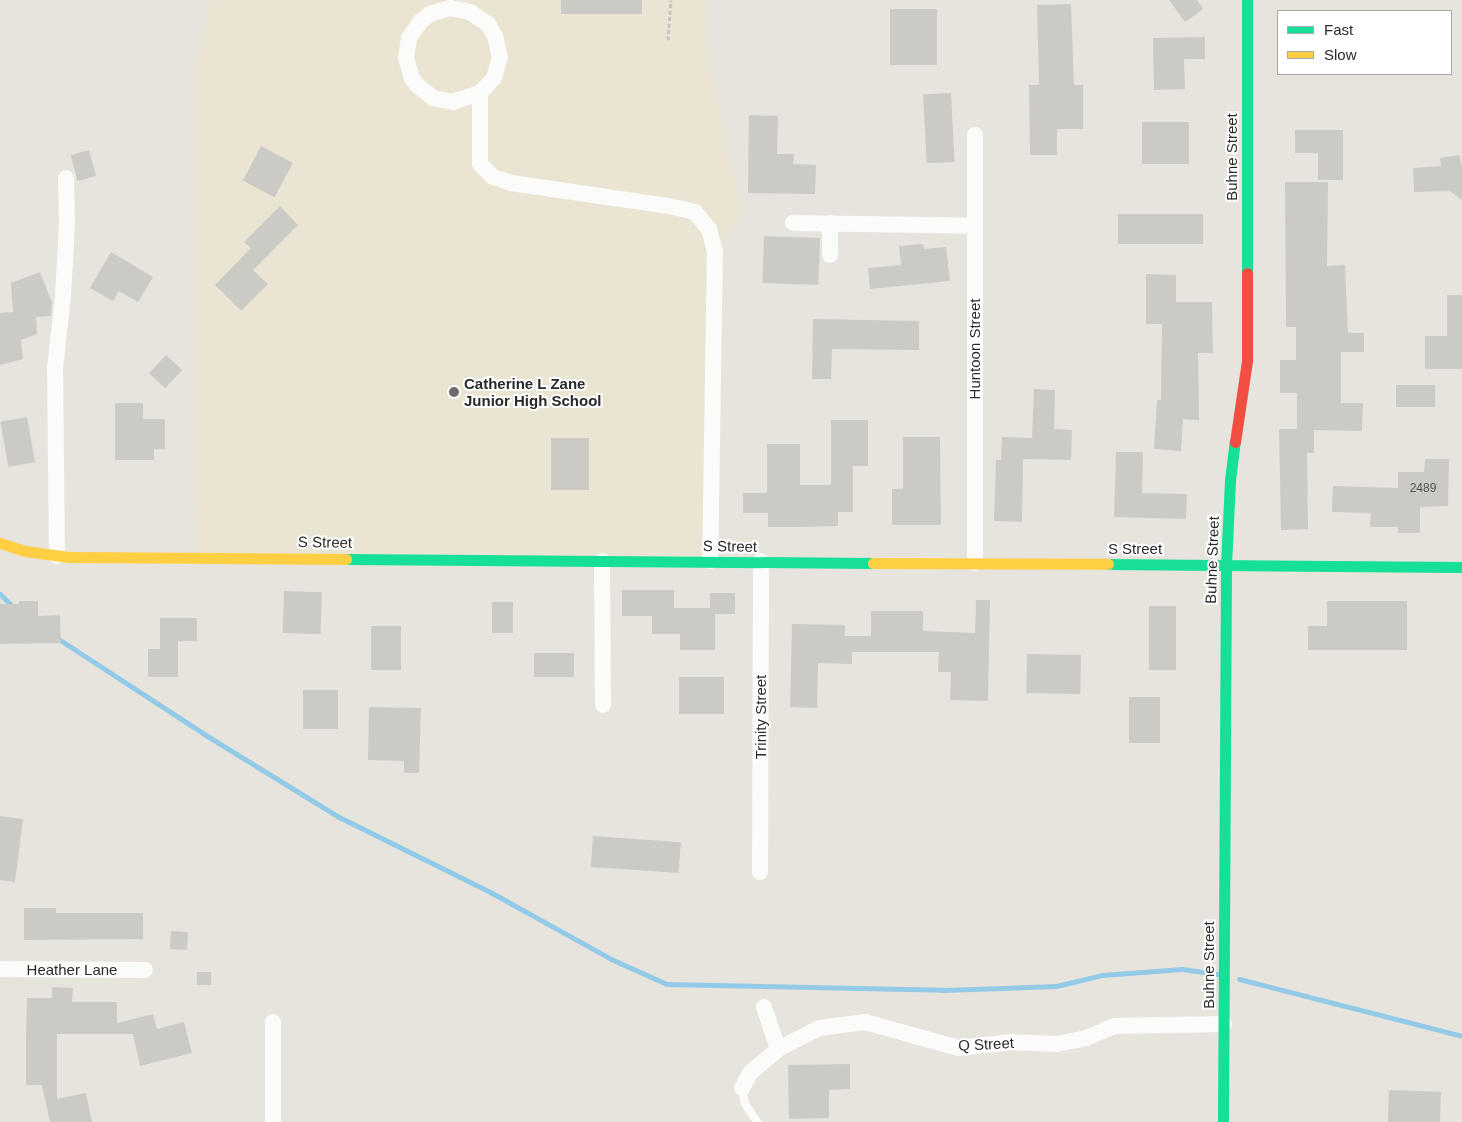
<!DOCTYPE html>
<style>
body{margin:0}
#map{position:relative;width:1462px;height:1122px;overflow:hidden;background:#e7e4de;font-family:Helvetica,sans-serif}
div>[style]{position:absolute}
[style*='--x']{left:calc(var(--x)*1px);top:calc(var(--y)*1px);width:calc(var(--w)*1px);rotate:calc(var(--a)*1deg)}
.education>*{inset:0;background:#eae5d2}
.stream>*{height:5px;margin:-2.5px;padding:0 2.5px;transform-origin:2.5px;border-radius:2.5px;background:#92cae8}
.building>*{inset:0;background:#cccac5;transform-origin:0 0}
.path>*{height:3px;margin-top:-1.5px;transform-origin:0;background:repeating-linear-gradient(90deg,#c4c4c3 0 4px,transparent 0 6.5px)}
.lane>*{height:8px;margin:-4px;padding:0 4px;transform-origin:4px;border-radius:4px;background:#fbfbfa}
.street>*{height:16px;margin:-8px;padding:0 8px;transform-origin:8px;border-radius:8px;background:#fbfbfa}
.fast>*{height:11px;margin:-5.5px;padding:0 5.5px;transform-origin:5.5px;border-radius:5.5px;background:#16e098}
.slow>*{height:11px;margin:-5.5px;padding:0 5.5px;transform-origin:5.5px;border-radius:5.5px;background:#ffcf43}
.jam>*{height:11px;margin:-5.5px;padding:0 5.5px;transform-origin:5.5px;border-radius:5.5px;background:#f24e42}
.dots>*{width:14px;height:14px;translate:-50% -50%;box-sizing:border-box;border:2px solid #fff;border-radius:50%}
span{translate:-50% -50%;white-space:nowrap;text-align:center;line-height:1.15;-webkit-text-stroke:4px #fff;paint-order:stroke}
.number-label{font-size:12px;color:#545352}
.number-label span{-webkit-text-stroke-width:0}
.street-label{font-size:15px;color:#292929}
.poi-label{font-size:15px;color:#292929;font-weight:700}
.left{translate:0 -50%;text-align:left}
.legend{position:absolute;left:1277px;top:10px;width:175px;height:65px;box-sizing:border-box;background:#fff;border:1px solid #a9a9a9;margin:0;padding:6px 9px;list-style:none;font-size:15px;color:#292929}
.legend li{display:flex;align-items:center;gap:10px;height:25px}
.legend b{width:25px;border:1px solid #a9a9a9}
</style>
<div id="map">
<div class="education">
<div style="clip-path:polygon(211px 0,706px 0,707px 52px,742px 216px,715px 251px,710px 561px,197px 556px,195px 68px)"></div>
</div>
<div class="stream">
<div style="--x:0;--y:594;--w:18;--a:45"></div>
<div style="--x:57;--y:638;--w:176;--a:33.1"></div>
<div style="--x:204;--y:734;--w:158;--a:31.6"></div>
<div style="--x:339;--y:817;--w:171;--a:26.4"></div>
<div style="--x:492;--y:893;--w:136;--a:29"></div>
<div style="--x:611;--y:959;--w:61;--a:24.1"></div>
<div style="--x:667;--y:984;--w:276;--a:1.2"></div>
<div style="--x:943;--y:990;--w:113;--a:-2"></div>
<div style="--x:1056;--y:986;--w:47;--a:-13.4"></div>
<div style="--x:1102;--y:975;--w:80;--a:-4.3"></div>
<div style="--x:1182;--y:969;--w:37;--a:8"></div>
<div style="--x:1239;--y:979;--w:230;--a:14.3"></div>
</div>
<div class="building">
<div style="left:561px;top:0;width:81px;height:14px"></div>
<div style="clip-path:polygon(1169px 0,1197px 0,1203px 9px,1185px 22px)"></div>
<div style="clip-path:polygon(1071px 4px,1074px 85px,1083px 85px,1083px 129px,1057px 129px,1057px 155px,1030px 155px,1029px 85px,1039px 85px,1037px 5px)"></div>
<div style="left:890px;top:9px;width:47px;height:56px"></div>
<div style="clip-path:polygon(1205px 37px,1205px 59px,1184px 59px,1185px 89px,1154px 90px,1153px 38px)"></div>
<div style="left:951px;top:93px;width:69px;height:28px;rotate:87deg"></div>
<div style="clip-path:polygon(749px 115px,778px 116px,777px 154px,794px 154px,793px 164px,816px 165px,815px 194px,748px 193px)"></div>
<div style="left:1142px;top:122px;width:47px;height:42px"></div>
<div style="clip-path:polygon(1295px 130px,1343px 130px,1343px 180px,1318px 180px,1318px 153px,1295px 153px)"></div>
<div style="left:261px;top:146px;width:36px;height:39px;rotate:28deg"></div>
<div style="left:89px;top:150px;width:27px;height:19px;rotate:75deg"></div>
<div style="clip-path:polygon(1459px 155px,1462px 166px,1462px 200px,1450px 191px,1414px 192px,1413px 168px,1441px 166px,1440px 158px)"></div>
<div style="clip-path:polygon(1285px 182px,1328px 182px,1327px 266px,1345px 265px,1348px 333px,1364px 333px,1364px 352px,1341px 352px,1341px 403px,1363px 403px,1362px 431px,1314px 430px,1314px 453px,1307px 453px,1308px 529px,1281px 530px,1279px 429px,1297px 429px,1297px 393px,1280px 393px,1280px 360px,1296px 360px,1296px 327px,1286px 327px)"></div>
<div style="clip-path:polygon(280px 206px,298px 225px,253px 270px,268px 284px,241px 311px,215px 285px,251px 248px,244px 242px)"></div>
<div style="left:1118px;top:214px;width:85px;height:30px"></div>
<div style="left:764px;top:236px;width:56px;height:47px;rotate:2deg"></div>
<div style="clip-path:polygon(923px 244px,924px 249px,946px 247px,950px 281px,870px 289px,868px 268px,901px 265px,899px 246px)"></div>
<div style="clip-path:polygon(111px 252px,153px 277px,138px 302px,119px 291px,113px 301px,90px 288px)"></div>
<div style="clip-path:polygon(40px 272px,52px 303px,51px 316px,36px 317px,37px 334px,21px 340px,23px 359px,0 365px,0 313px,13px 312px,11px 283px)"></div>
<div style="clip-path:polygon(1146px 274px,1176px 275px,1176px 302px,1212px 302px,1213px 353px,1198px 353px,1199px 420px,1183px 419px,1181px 451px,1154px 449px,1157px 400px,1161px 400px,1162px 324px,1146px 324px)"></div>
<div style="clip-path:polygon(1447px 295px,1462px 295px,1462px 369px,1425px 369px,1425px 336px,1447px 336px)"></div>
<div style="clip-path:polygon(813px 319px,919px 321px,919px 350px,832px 349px,831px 379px,812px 379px)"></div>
<div style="left:166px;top:355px;width:22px;height:25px;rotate:43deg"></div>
<div style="left:1396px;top:385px;width:39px;height:22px"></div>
<div style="clip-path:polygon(1034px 389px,1055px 390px,1054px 429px,1072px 430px,1071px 460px,1023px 459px,1022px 522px,994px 521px,996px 460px,1001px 460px,1002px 437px,1032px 438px)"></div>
<div style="clip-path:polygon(115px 403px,143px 403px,143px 419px,165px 419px,165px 449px,154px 449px,154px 460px,115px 460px)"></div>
<div style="left:27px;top:417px;width:46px;height:27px;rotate:80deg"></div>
<div style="clip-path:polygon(831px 420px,868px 420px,868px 466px,853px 466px,853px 512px,838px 512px,838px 526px,800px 527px,768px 527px,768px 513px,743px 513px,743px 493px,767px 493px,767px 444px,800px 444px,800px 485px,831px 485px)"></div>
<div style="clip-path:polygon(903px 437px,940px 437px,941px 525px,892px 525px,892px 489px,903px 489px)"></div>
<div style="left:551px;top:438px;width:38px;height:52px"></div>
<div style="clip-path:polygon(1116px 452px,1143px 452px,1142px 493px,1187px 494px,1186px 519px,1114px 517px)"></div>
<div style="clip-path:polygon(1425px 459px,1449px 459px,1448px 506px,1420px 507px,1420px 533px,1398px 533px,1398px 527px,1370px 527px,1371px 513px,1332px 512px,1333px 486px,1398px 488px,1398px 472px,1424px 472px)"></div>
<div style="clip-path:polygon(622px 590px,674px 590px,674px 608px,710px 608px,710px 593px,735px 593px,735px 614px,715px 614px,715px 650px,680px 650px,680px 634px,652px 634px,652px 616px,622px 616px)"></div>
<div style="left:284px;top:591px;width:38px;height:42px;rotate:2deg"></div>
<div style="clip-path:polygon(976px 600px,990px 600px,988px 701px,950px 700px,951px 672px,938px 672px,939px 652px,852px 652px,852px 664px,818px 663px,817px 708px,790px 707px,792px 624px,845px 625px,845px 636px,871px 636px,871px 611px,923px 611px,923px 631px,975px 633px)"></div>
<div style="clip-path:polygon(19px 601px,38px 601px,38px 616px,60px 615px,61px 643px,0 644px,0 604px,19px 604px)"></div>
<div style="clip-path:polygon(1327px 601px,1407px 601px,1407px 650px,1308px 650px,1308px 626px,1327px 626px)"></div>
<div style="left:492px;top:602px;width:21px;height:31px"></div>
<div style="left:1149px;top:606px;width:27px;height:64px"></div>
<div style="clip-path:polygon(160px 618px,197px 618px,197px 641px,178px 641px,178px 677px,148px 677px,148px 649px,160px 649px)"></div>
<div style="left:371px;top:626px;width:30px;height:44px"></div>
<div style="left:534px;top:653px;width:40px;height:24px"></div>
<div style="left:1027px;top:654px;width:54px;height:39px;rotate:1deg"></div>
<div style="left:679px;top:677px;width:45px;height:37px"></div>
<div style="left:303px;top:690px;width:35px;height:39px"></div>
<div style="left:1129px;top:697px;width:31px;height:46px"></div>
<div style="clip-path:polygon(369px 707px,421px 708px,419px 773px,404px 773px,404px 761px,368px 760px)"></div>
<div style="clip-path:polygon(0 816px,23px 819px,15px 882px,0 880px)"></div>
<div style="left:593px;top:836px;width:88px;height:31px;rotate:4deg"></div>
<div style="clip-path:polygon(24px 908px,56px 908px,56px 913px,143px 913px,143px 939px,24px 940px)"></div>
<div style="left:171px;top:931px;width:17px;height:18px;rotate:3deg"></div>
<div style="left:197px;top:972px;width:14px;height:13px"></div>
<div style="clip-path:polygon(52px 987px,73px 988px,72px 1002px,117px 1002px,117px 1023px,153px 1014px,157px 1029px,184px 1022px,192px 1053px,140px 1066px,133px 1034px,57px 1034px,57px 1099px,86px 1093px,92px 1122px,50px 1122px,42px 1085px,26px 1085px,26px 1044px,27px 998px,52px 998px)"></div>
<div style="clip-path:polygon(850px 1064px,850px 1089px,829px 1090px,829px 1118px,789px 1119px,788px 1065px)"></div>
<div style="left:1389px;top:1090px;width:52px;height:32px;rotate:2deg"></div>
</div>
<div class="path">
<div style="--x:668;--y:40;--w:40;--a:-85.7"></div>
</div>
<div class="lane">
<div style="--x:742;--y:1088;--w:16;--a:79"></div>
<div style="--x:745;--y:1104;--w:22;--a:56"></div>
</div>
<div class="street">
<div style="--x:480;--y:93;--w:28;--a:162"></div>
<div style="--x:453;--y:102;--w:20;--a:-169"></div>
<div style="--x:433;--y:98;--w:21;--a:-141"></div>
<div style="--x:417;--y:85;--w:9;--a:-126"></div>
<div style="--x:412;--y:78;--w:21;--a:-107"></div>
<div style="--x:406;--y:58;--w:20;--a:-81"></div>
<div style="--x:409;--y:38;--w:19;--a:-55"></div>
<div style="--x:420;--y:22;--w:13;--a:-39"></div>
<div style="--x:430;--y:14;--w:21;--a:-17"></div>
<div style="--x:450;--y:8;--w:20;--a:11"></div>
<div style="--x:470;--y:12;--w:22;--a:34"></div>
<div style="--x:488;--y:24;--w:14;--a:60"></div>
<div style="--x:495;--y:36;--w:22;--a:77"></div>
<div style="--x:500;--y:57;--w:22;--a:106"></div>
<div style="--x:494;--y:78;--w:21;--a:133"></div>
<div style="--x:480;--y:93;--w:71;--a:90"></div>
<div style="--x:480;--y:164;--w:18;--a:45"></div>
<div style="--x:493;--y:177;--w:19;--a:18"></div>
<div style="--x:511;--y:183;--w:160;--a:8.3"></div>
<div style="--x:669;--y:206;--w:27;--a:13"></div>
<div style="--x:695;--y:212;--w:22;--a:51"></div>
<div style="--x:709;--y:229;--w:23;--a:75"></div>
<div style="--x:715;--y:251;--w:310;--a:90.9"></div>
<div style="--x:793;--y:223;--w:182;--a:0.9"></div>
<div style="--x:830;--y:223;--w:32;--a:90"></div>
<div style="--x:57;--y:556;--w:187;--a:-90.6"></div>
<div style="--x:55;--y:369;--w:74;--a:-83.8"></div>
<div style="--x:63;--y:295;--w:70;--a:-86.7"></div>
<div style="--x:67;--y:225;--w:47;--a:-91.2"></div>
<div style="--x:602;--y:561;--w:144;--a:89.6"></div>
<div style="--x:975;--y:563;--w:428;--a:-90"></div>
<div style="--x:760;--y:872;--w:311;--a:-89.8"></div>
<div style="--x:0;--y:969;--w:145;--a:0.4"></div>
<div style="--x:764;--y:1007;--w:44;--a:71.6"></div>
<div style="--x:742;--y:1088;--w:18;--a:-61"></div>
<div style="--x:751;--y:1072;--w:35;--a:-40"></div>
<div style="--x:778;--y:1049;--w:46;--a:-27.1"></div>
<div style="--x:819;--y:1028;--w:46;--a:-7.4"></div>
<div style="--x:865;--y:1022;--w:98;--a:15.5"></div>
<div style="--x:959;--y:1048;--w:53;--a:-6.5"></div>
<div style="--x:1012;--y:1042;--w:44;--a:2.6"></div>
<div style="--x:1056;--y:1044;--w:31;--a:-11"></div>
<div style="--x:1086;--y:1038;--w:30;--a:-23"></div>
<div style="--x:1114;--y:1026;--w:110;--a:-1"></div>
<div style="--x:273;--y:1122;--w:100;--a:-90"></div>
</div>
<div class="fast">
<div style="--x:1247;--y:0;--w:273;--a:90"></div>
<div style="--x:346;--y:559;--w:527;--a:0.43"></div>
<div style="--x:1108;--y:564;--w:354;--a:0.5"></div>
<div style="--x:1223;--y:1122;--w:557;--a:-89.69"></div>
<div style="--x:1226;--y:565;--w:85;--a:-87.3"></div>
<div style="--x:1230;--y:480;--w:38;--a:-83"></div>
</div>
<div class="slow">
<div style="--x:0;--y:543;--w:26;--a:18"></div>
<div style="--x:25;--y:551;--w:44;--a:7.8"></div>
<div style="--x:69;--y:557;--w:277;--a:0.4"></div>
<div style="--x:873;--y:563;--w:235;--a:0.2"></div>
</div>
<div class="jam">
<div style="--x:1235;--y:442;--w:82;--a:-81.6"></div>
<div style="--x:1247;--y:361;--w:88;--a:-90"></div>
</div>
<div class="dots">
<div style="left:454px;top:392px;background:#6c6a68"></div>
</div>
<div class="number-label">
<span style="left:1423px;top:489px">2489</span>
</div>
<div class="street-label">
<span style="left:1232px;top:157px;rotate:-90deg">Buhne Street</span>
<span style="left:975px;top:349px;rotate:-90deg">Huntoon Street</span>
<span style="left:325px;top:542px;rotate:1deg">S Street</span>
<span style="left:730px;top:546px;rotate:1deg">S Street</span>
<span style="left:1135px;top:549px">S Street</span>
<span style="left:1212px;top:560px;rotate:-88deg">Buhne Street</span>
<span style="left:761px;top:717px;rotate:-90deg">Trinity Street</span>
<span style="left:1209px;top:965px;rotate:-90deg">Buhne Street</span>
<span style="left:72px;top:970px">Heather Lane</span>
<span style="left:986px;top:1044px;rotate:-3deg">Q Street</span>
</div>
<div class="poi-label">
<span class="left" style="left:464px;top:392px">Catherine L Zane<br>Junior High School</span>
</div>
<ul class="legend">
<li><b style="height:6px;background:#16e098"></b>Fast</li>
<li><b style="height:6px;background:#ffcf43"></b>Slow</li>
</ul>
</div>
